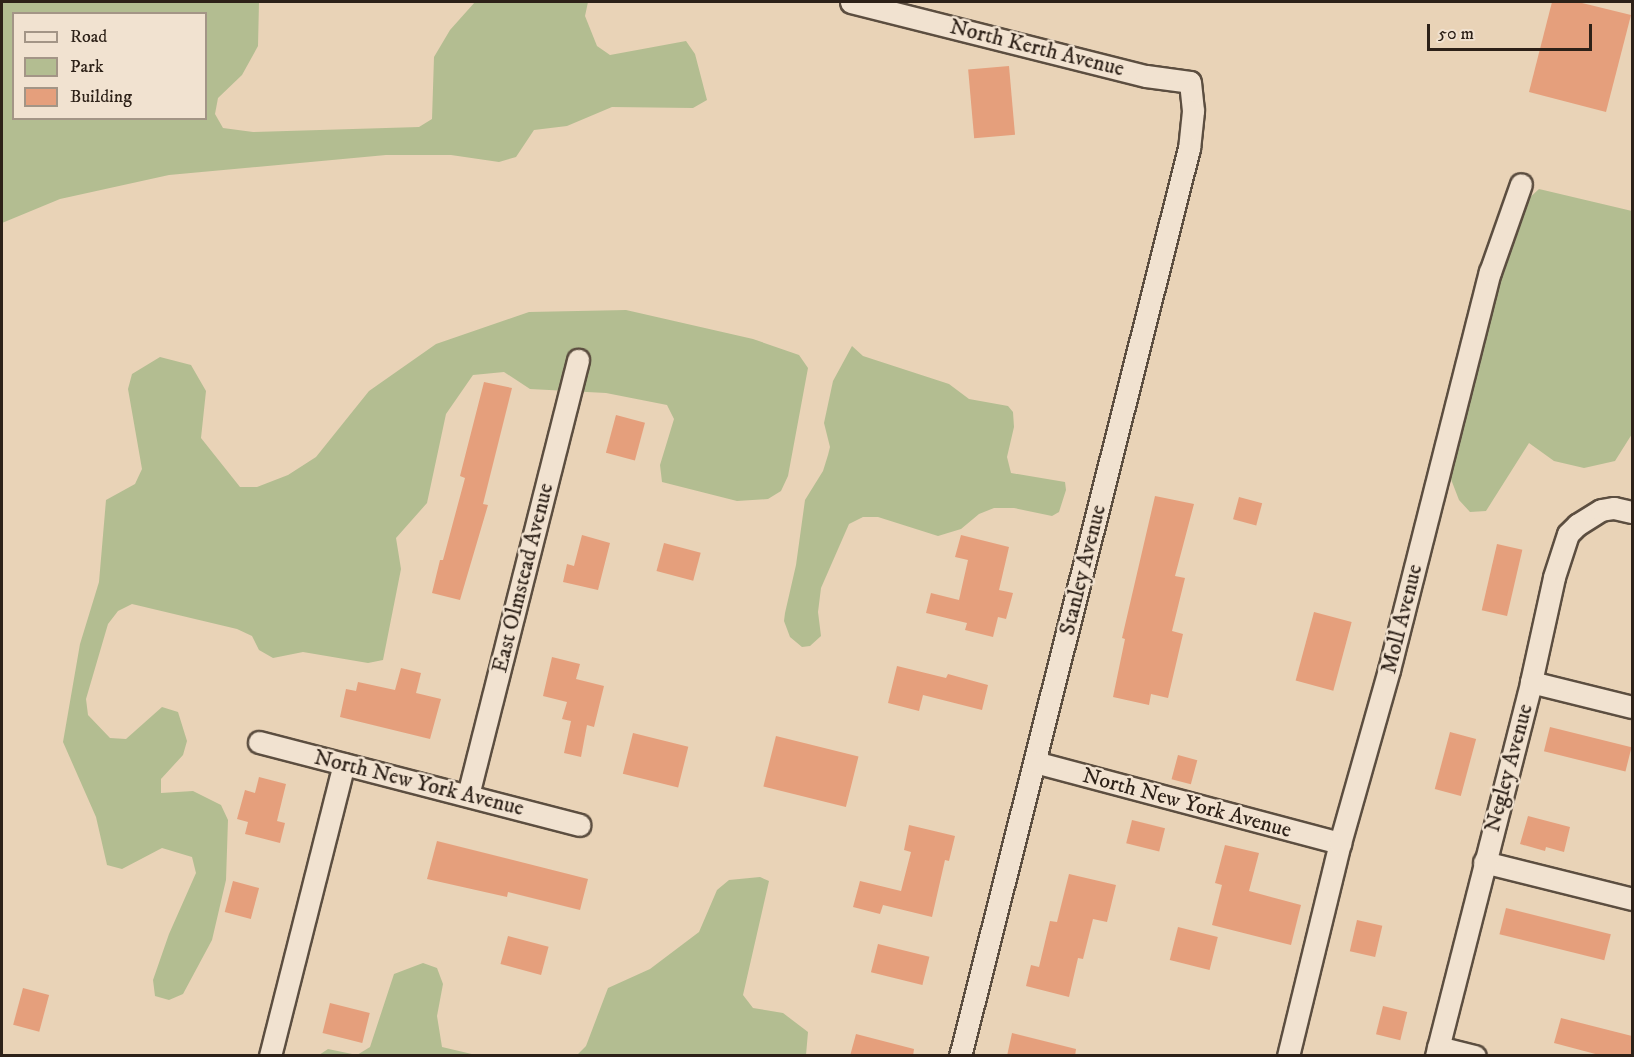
<!DOCTYPE html>
<style>
body{margin:0}
#map{position:relative;width:1634px;height:1057px;overflow:hidden;background:#e9d3b7;font-family:"IM FELL DW Pica",serif}
div>[style]{position:absolute}
[style*='--x']{left:calc(var(--x)*1px);top:calc(var(--y)*1px);width:calc(var(--w)*1px);rotate:calc(var(--a)*1deg)}
.green>*{inset:0;background:#b3bd91}
.building>*{inset:0;background:#e59f7c;transform-origin:0 0}
.roads{filter:drop-shadow(2px 0 #5c4e40) drop-shadow(-2px 0 #5c4e40) drop-shadow(0 2px #5c4e40) drop-shadow(0 -2px #5c4e40)}
.minor>*{height:21px;margin:-10.5px;padding:0 10.5px;transform-origin:10.5px;border-radius:10.5px;background:#f1e2d0}
span{translate:-50% -50%;white-space:nowrap;text-align:center;line-height:1.15;-webkit-text-stroke:5px #f1e2d0;paint-order:stroke}
.street-label{font-size:22px;color:#2d2118}
.frame{position:absolute;inset:0;border:3px solid #2d2118;pointer-events:none}
.legend{position:absolute;left:12px;top:12px;width:195px;height:108px;box-sizing:border-box;background:#f1e2d0;border:2px solid #a39586;margin:0;padding:8px 10px;list-style:none;font-size:18px;color:#2d2118}
.legend li{display:flex;align-items:center;gap:12px;height:30px}
.legend b{width:30px;border:2px solid #a39586}
.scale{position:absolute;left:1427px;top:24px;width:165px;height:27px;box-sizing:border-box;border:3px solid #2d2118;border-top:0;padding-left:8px;font-size:18px;line-height:21px;white-space:nowrap;color:#2d2118;-webkit-text-stroke:4px #f1e2d0;paint-order:stroke}
</style>
<div id="map">
<div class="green">
<div style="clip-path:polygon(evenodd,2px 2px,259px 2px,258px 46px,242px 75px,218px 98px,215px 114px,223px 128px,253px 132px,419px 127px,432px 119px,434px 57px,450px 30px,475px 2px,588px 2px,585px 16px,597px 46px,610px 55px,686px 41px,695px 54px,707px 100px,693px 108px,612px 107px,567px 126px,534px 130px,516px 157px,499px 162px,451px 155px,386px 155px,169px 175px,60px 199px,2px 223px,2px 2px,14px 14px,206px 14px,206px 118px,14px 118px,14px 14px)"></div>
<div style="clip-path:polygon(1539px 189px,1632px 211px,1632px 434px,1615px 461px,1584px 468px,1554px 461px,1529px 443px,1486px 511px,1470px 512px,1459px 500px,1447px 469px,1504px 241px,1527px 200px)"></div>
<div style="clip-path:polygon(626px 310px,753px 339px,799px 355px,808px 368px,788px 476px,781px 491px,768px 499px,737px 501px,662px 482px,660px 465px,674px 419px,667px 405px,606px 393px,530px 389px,504px 372px,473px 375px,446px 414px,427px 503px,396px 538px,401px 569px,383px 660px,368px 663px,303px 652px,273px 658px,259px 650px,252px 636px,237px 629px,132px 604px,118px 611px,108px 624px,86px 699px,88px 715px,110px 738px,126px 739px,162px 707px,178px 712px,187px 741px,183px 755px,161px 779px,161px 793px,193px 791px,221px 805px,228px 820px,226px 880px,212px 940px,183px 994px,169px 1000px,155px 996px,153px 980px,169px 934px,196px 873px,192px 857px,162px 848px,122px 869px,107px 865px,96px 817px,63px 742px,80px 644px,99px 582px,106px 500px,135px 484px,142px 469px,128px 389px,132px 374px,160px 357px,191px 365px,206px 391px,201px 438px,240px 487px,257px 487px,288px 475px,316px 457px,369px 391px,436px 344px,529px 312px)"></div>
<div style="clip-path:polygon(852px 346px,863px 356px,949px 384px,969px 399px,1008px 406px,1013px 412px,1014px 427px,1007px 457px,1011px 473px,1065px 482px,1066px 490px,1059px 512px,1052px 516px,1014px 508px,994px 508px,979px 514px,961px 529px,938px 536px,878px 517px,863px 517px,849px 524px,821px 588px,818px 612px,821px 636px,810px 646px,802px 647px,790px 637px,784px 621px,785px 613px,796px 565px,805px 500px,823px 471px,828px 455px,830px 447px,824px 423px,833px 381px)"></div>
<div style="clip-path:polygon(760px 877px,769px 881px,743px 995px,753px 1008px,783px 1013px,808px 1032px,806px 1055px,577px 1055px,586px 1046px,608px 988px,650px 969px,699px 932px,717px 890px,729px 880px)"></div>
<div style="clip-path:polygon(423px 963px,437px 968px,443px 984px,437px 1016px,442px 1047px,476px 1055px,319px 1055px,328px 1049px,357px 1055px,370px 1047px,394px 974px)"></div>
</div>
<div class="building">
<div style="clip-path:polygon(1552px 2px,1578px 2px,1631px 15px,1606px 112px,1529px 92px)"></div>
<div style="left:1009px;top:66px;width:69px;height:41px;rotate:85deg"></div>
<div style="clip-path:polygon(484px 382px,512px 388px,483px 504px,488px 505px,460px 600px,432px 593px,440px 560px,443px 560px,465px 478px,460px 476px)"></div>
<div style="left:616px;top:415px;width:30px;height:39px;rotate:15deg"></div>
<div style="clip-path:polygon(1155px 496px,1194px 504px,1175px 576px,1185px 578px,1172px 631px,1183px 634px,1168px 698px,1151px 694px,1149px 705px,1113px 697px,1125px 639px,1122px 638px)"></div>
<div style="left:1239px;top:497px;width:24px;height:23px;rotate:15deg"></div>
<div style="clip-path:polygon(582px 535px,610px 543px,598px 590px,563px 582px,567px 564px,574px 566px)"></div>
<div style="clip-path:polygon(961px 535px,1009px 547px,999px 590px,1013px 593px,1006px 619px,998px 617px,993px 637px,965px 630px,967px 623px,926px 613px,931px 593px,959px 600px,968px 560px,955px 557px)"></div>
<div style="left:664px;top:543px;width:38px;height:29px;rotate:15deg"></div>
<div style="left:1497px;top:544px;width:26px;height:68px;rotate:13deg"></div>
<div style="left:1314px;top:612px;width:39px;height:71px;rotate:15deg"></div>
<div style="clip-path:polygon(552px 657px,580px 664px,576px 679px,604px 686px,594px 727px,587px 725px,581px 757px,564px 753px,571px 721px,562px 719px,567px 702px,543px 696px)"></div>
<div style="clip-path:polygon(897px 666px,946px 678px,948px 674px,988px 685px,982px 710px,923px 695px,919px 711px,888px 703px)"></div>
<div style="clip-path:polygon(401px 668px,421px 673px,416px 693px,441px 699px,430px 739px,340px 717px,346px 689px,356px 691px,358px 682px,395px 690px)"></div>
<div style="left:1550px;top:727px;width:84px;height:25px;rotate:14deg"></div>
<div style="left:1450px;top:732px;width:27px;height:59px;rotate:15deg"></div>
<div style="left:633px;top:733px;width:57px;height:42px;rotate:14deg"></div>
<div style="left:776px;top:736px;width:85px;height:52px;rotate:14deg"></div>
<div style="left:1178px;top:755px;width:20px;height:25px;rotate:15deg"></div>
<div style="clip-path:polygon(259px 777px,286px 784px,277px 821px,285px 823px,280px 843px,245px 834px,248px 822px,237px 819px,245px 790px,255px 793px)"></div>
<div style="clip-path:polygon(1528px 816px,1570px 827px,1564px 852px,1546px 847px,1545px 851px,1520px 844px)"></div>
<div style="left:1132px;top:820px;width:34px;height:24px;rotate:14deg"></div>
<div style="clip-path:polygon(909px 825px,955px 836px,949px 861px,945px 860px,932px 917px,883px 905px,880px 914px,853px 907px,860px 881px,901px 891px,911px 852px,904px 850px)"></div>
<div style="clip-path:polygon(437px 841px,588px 879px,580px 910px,508px 892px,507px 897px,427px 879px)"></div>
<div style="clip-path:polygon(1225px 845px,1259px 853px,1249px 891px,1301px 905px,1291px 945px,1212px 925px,1222px 885px,1215px 883px)"></div>
<div style="clip-path:polygon(1069px 874px,1116px 885px,1107px 922px,1093px 919px,1083px 959px,1078px 958px,1069px 997px,1026px 986px,1031px 965px,1039px 967px,1050px 921px,1057px 922px)"></div>
<div style="left:233px;top:881px;width:27px;height:32px;rotate:15deg"></div>
<div style="left:1506px;top:908px;width:108px;height:27px;rotate:14deg"></div>
<div style="left:1357px;top:920px;width:26px;height:32px;rotate:13deg"></div>
<div style="left:1178px;top:927px;width:41px;height:34px;rotate:14deg"></div>
<div style="left:508px;top:936px;width:42px;height:29px;rotate:15deg"></div>
<div style="left:878px;top:944px;width:53px;height:29px;rotate:14deg"></div>
<div style="left:23px;top:988px;width:27px;height:38px;rotate:15deg"></div>
<div style="left:330px;top:1003px;width:41px;height:31px;rotate:14deg"></div>
<div style="left:1383px;top:1006px;width:25px;height:29px;rotate:14deg"></div>
<div style="clip-path:polygon(1561px 1018px,1632px 1036px,1632px 1056px,1603px 1056px,1554px 1043px)"></div>
<div style="clip-path:polygon(1012px 1033px,1076px 1049px,1075px 1056px,1007px 1056px)"></div>
<div style="clip-path:polygon(856px 1034px,914px 1049px,913px 1056px,850px 1056px)"></div>
</div>
<div class="roads">
<div class="minor">
<div style="--x:851;--y:2;--w:304;--a:14.1"></div>
<div style="--x:1146;--y:76;--w:44;--a:7.8"></div>
<div style="--x:1190;--y:82;--w:29;--a:84"></div>
<div style="--x:1193;--y:111;--w:37;--a:96"></div>
<div style="--x:1189;--y:148;--w:936;--a:104.15"></div>
<div style="--x:1531;--y:682;--w:104;--a:13.9"></div>
<div style="--x:259;--y:742;--w:331;--a:14.5"></div>
<div style="--x:1035;--y:762;--w:316;--a:14.9"></div>
<div style="--x:468;--y:795;--w:449;--a:-75.8"></div>
<div style="--x:1484;--y:862;--w:153;--a:14"></div>
<div style="--x:1438;--y:1047;--w:38;--a:14"></div>
<div style="--x:270;--y:1056;--w:301;--a:-75.8"></div>
<div style="--x:1288;--y:1056;--w:219;--a:-76.3"></div>
<div style="--x:1340;--y:843;--w:180;--a:-74.2"></div>
<div style="--x:1389;--y:670;--w:411;--a:-75.8"></div>
<div style="--x:1490;--y:272;--w:93;--a:-70.6"></div>
<div style="--x:1436;--y:1056;--w:386;--a:-75.7"></div>
<div style="--x:1531;--y:682;--w:107;--a:-77.6"></div>
<div style="--x:1554;--y:577;--w:45;--a:-72"></div>
<div style="--x:1568;--y:534;--w:13;--a:-45"></div>
<div style="--x:1577;--y:525;--w:28;--a:-32"></div>
<div style="--x:1601;--y:510;--w:13;--a:-9"></div>
<div style="--x:1614;--y:508;--w:18;--a:13"></div>
</div>
</div>
<div class="street-label">
<span style="left:1037px;top:48px;rotate:14deg">North Kerth Avenue</span>
<span style="left:1083px;top:570px;rotate:-76deg">Stanley Avenue</span>
<span style="left:523px;top:578px;rotate:-76deg">East Olmstead Avenue</span>
<span style="left:1402px;top:619px;rotate:-76deg">Moll Avenue</span>
<span style="left:1509px;top:768px;rotate:-75deg">Negley Avenue</span>
<span style="left:419px;top:783px;rotate:14deg">North New York Avenue</span>
<span style="left:1187px;top:803px;rotate:15deg">North New York Avenue</span>
</div>
<div class="frame"></div>
<ul class="legend">
<li><b style="height:8px;background:#f1e2d0"></b>Road</li>
<li><b style="height:16px;background:#b3bd91"></b>Park</li>
<li><b style="height:16px;background:#e59f7c"></b>Building</li>
</ul>
<div class="scale">50 m</div>
</div>
